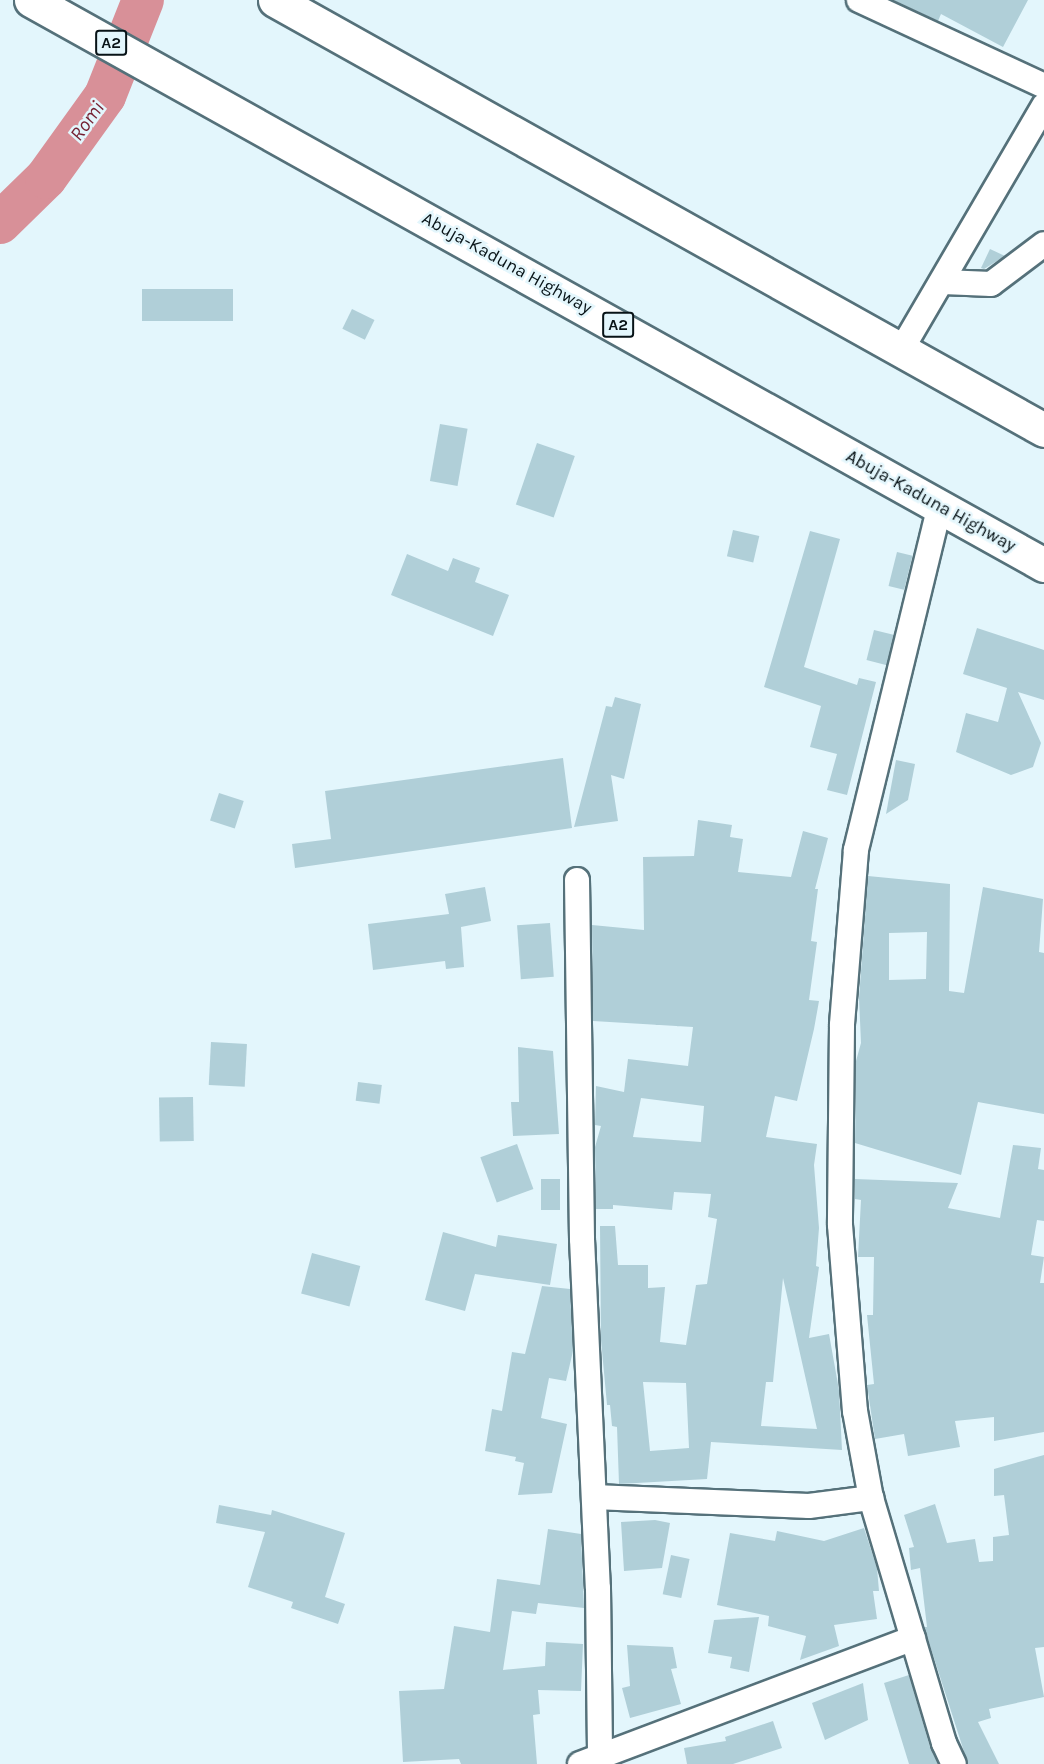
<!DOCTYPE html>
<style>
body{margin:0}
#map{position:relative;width:1044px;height:1764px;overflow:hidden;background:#e3f6fc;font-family:Karla,sans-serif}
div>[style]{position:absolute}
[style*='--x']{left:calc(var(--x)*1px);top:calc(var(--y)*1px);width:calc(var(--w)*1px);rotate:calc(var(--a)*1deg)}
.river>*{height:42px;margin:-21px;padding:0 21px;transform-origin:21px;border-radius:21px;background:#d89098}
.building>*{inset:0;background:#b0cfd8;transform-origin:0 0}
.roads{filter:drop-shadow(2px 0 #55717a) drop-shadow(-2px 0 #55717a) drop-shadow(0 2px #55717a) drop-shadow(0 -2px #55717a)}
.minor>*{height:24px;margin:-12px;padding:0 12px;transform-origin:12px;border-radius:12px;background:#fff}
.highway>*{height:33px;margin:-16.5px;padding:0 16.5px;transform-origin:16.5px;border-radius:16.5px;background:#fff}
span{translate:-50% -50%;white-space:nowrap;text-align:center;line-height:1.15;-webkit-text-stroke:5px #e3f6fc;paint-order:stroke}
.shield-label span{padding:2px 4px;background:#e3f6fc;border:2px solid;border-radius:4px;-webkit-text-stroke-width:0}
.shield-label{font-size:16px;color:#081317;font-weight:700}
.street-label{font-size:18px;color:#081317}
.water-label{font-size:20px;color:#741f31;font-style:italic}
</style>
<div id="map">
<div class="river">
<div style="--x:0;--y:223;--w:64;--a:-44.4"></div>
<div style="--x:46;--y:178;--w:101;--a:-54.3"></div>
<div style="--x:105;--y:96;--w:103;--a:-68.4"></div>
</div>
<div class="building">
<div style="clip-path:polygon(893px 0,1028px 0,1003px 47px,941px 14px,938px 21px)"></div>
<div style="clip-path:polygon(990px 249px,1005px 256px,984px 269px,981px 268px)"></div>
<div style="left:142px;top:289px;width:91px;height:32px"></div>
<div style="left:352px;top:309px;width:25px;height:22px;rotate:26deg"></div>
<div style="left:440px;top:424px;width:28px;height:58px;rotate:10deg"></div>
<div style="left:537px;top:443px;width:40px;height:65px;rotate:19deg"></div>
<div style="left:733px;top:530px;width:27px;height:27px;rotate:13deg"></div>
<div style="clip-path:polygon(810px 531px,840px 539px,804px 667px,857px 685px,859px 678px,876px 682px,847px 795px,827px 790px,837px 754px,810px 747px,821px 706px,764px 687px)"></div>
<div style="left:897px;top:552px;width:16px;height:35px;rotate:14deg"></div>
<div style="clip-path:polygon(407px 554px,448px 571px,453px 558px,480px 568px,475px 582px,509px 595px,493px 636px,391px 595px)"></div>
<div style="clip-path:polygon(977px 628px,1044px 650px,1044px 700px,1018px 692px,1041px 743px,1033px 767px,1011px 775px,956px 752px,966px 713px,998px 722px,1007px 688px,963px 674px)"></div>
<div style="left:874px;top:630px;width:21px;height:31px;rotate:14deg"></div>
<div style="clip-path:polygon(615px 697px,641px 704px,624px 779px,611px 775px,618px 821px,574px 827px,606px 706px,612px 707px)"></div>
<div style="clip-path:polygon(563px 758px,572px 828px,295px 868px,292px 844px,331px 839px,325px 791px)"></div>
<div style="clip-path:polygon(896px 760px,915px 764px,908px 800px,886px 814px)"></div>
<div style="left:219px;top:793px;width:26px;height:29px;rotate:18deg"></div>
<div style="clip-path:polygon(evenodd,698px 820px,732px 825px,730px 837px,743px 839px,738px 872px,791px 877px,803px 831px,828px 838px,815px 889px,818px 889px,811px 941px,817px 942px,809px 1000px,819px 1001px,814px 1029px,797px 1101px,775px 1096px,766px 1137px,817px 1144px,814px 1165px,819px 1228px,816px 1266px,819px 1267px,809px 1338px,829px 1334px,839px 1390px,842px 1450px,711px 1442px,707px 1479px,619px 1484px,617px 1427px,612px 1426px,610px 1405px,607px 1405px,601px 1340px,600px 1226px,615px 1226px,618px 1265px,648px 1265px,648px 1288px,665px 1287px,660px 1342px,686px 1345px,696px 1285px,707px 1284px,717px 1219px,708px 1217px,711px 1194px,674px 1192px,672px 1210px,613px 1205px,613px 1209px,596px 1209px,595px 1147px,601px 1126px,595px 1125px,596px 1086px,624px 1092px,628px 1059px,688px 1066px,693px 1027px,593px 1021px,592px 925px,644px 930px,643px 857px,694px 856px,698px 820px,641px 1098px,704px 1106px,701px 1142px,633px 1137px,641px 1098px,698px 820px,783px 1278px,797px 1340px,817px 1429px,761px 1426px,766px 1382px,773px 1382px,783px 1278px,698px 820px,643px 1382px,686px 1383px,689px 1448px,650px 1451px,643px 1382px)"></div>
<div style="clip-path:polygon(evenodd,868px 876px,950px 884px,949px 991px,964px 993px,983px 887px,1043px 899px,1039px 952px,1044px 953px,1044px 1114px,978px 1102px,961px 1175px,855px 1143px,856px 1061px,861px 1043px,859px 998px,868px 876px,927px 932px,926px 979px,889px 980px,889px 933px,927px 932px)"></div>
<div style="clip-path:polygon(485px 887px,491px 921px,461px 927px,464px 967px,446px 969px,445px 961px,373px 970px,368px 924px,449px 914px,445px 894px)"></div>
<div style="left:550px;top:923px;width:54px;height:33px;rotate:86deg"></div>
<div style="left:211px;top:1042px;width:36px;height:43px;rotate:3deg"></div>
<div style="clip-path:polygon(518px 1047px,553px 1051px,559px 1134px,513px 1136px,511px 1102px,519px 1102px)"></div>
<div style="left:358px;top:1082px;width:24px;height:19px;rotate:7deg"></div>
<div style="left:193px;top:1097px;width:44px;height:34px;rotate:89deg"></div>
<div style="left:517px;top:1144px;width:48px;height:39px;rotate:70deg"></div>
<div style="clip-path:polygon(1013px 1145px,1041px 1148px,1038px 1169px,1044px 1170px,1044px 1221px,1037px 1220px,1031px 1255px,1044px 1257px,1040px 1283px,1044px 1283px,1044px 1432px,994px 1441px,994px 1417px,955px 1421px,960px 1447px,908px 1456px,904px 1434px,875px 1439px,867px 1385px,874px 1384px,867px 1315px,873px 1315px,874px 1257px,858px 1257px,861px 1200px,855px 1199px,855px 1179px,958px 1183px,948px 1208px,1000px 1218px)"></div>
<div style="left:541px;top:1179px;width:19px;height:31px"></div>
<div style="clip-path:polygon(443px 1232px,496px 1247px,498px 1235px,557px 1244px,550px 1285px,475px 1274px,465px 1311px,425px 1300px)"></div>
<div style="left:312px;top:1253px;width:50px;height:42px;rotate:15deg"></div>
<div style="clip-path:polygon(542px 1286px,570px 1289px,573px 1351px,566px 1381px,549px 1378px,541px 1418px,567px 1424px,552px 1493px,518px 1495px,524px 1463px,515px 1461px,516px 1457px,485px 1451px,492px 1409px,502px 1411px,512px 1352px,525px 1354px)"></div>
<div style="clip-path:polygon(1044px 1455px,1044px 1647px,1035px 1648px,1044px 1697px,989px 1709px,991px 1718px,978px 1722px,999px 1764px,968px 1764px,924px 1627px,927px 1627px,920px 1568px,911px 1570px,909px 1548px,914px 1547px,904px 1515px,935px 1504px,947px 1543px,975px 1539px,979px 1562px,993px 1561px,993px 1537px,1009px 1535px,1004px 1495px,994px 1496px,994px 1469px)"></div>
<div style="clip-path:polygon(219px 1505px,271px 1515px,272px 1510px,345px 1533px,325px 1597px,345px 1604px,338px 1624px,291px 1608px,293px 1602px,248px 1587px,265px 1532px,216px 1523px)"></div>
<div style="clip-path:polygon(655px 1520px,670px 1523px,662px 1568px,624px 1571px,621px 1522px)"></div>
<div style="clip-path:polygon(864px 1528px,877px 1568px,879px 1591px,873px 1591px,877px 1619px,834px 1625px,839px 1646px,800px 1660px,806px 1636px,768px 1626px,769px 1616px,717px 1605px,730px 1533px,775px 1541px,777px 1531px,824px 1541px)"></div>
<div style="clip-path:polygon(548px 1529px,581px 1534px,584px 1608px,538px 1603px,536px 1614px,512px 1611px,503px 1670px,545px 1666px,546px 1642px,583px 1644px,581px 1691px,538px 1690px,540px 1714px,533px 1715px,537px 1764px,461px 1764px,459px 1759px,403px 1762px,399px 1691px,444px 1689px,454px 1626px,490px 1632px,497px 1579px,540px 1585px)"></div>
<div style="left:671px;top:1555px;width:19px;height:40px;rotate:12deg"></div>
<div style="clip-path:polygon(759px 1617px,749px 1672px,730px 1668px,732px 1657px,708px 1653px,714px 1620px)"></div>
<div style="clip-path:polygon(627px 1645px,673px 1647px,677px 1668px,671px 1669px,681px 1704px,630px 1718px,622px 1688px,630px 1686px)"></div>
<div style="clip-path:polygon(909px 1675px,930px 1747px,938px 1764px,909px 1764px,884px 1683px)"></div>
<div style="clip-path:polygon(863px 1683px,868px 1720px,825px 1740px,812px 1703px)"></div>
<div style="clip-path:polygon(773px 1721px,782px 1748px,733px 1764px,687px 1764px,684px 1748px,726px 1741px,725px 1737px)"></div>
</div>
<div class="roads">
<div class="minor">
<div style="--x:859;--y:0;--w:204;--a:24.9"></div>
<div style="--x:943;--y:282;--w:48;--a:2.4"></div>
<div style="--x:991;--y:284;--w:66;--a:-37"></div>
<div style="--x:900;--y:352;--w:285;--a:-59.7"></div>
<div style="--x:940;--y:505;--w:355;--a:103.7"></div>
<div style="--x:856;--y:850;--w:176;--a:94.6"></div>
<div style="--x:842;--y:1025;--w:200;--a:90.6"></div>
<div style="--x:840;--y:1225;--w:187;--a:85.4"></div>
<div style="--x:855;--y:1411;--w:88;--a:79.6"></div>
<div style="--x:871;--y:1498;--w:256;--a:73.4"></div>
<div style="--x:944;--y:1743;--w:23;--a:65"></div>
<div style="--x:577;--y:880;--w:359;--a:89.2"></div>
<div style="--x:582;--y:1239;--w:349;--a:87.4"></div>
<div style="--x:598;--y:1588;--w:168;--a:89.3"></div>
<div style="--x:594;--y:1497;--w:215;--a:2.4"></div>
<div style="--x:809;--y:1506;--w:63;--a:-7.4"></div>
<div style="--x:580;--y:1764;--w:356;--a:-20.7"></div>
</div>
<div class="highway">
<div style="--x:31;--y:0;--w:1160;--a:29.15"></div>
<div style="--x:275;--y:0;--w:881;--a:29.21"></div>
</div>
</div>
<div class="shield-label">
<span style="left:111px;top:43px">A2</span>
<span style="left:618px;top:325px">A2</span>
</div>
<div class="street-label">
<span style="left:507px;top:263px;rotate:29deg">Abuja-Kaduna Highway</span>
<span style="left:931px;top:501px;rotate:29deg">Abuja-Kaduna Highway</span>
</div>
<div class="water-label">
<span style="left:87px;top:121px;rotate:-54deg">Romi</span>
</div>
</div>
